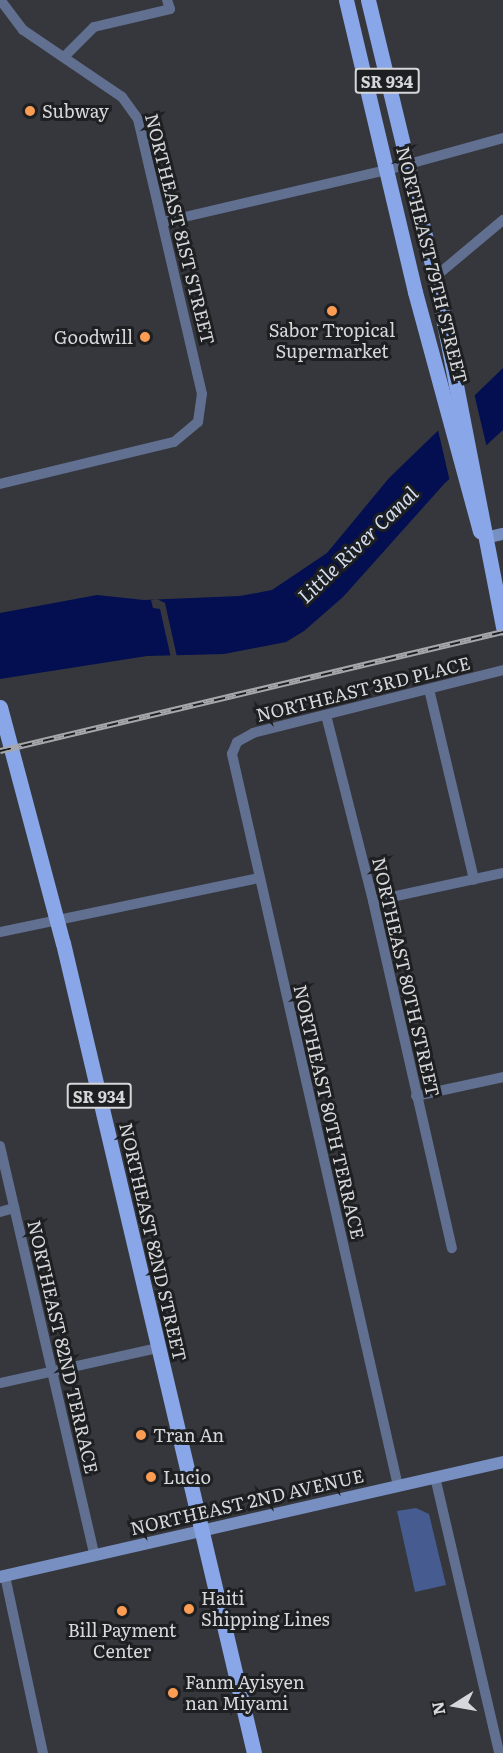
<!DOCTYPE html>
<style>
body{margin:0}
#map{position:relative;width:503px;height:1753px;overflow:hidden;background:#35373d;font-family:Literata,serif}
div>[style]{position:absolute}
[style*='--x']{left:calc(var(--x)*1px);top:calc(var(--y)*1px);width:calc(var(--w)*1px);rotate:calc(var(--a)*1deg)}
.green>*{inset:0;background:#465c90}
.water>*{inset:0;background:#030f51}
.pier>*{inset:0;background:#35373d}
.street>*{height:10px;margin:-5px;padding:0 5px;transform-origin:5px;border-radius:5px;background:#617090}
.secondary>*{height:12px;margin:-6px;padding:0 6px;transform-origin:6px;border-radius:6px;background:#788fc2}
.primary>*{height:15px;margin:-7.5px;padding:0 7.5px;transform-origin:7.5px;border-radius:7.5px;background:#89a6e8}
.rail>*{height:6px;margin-top:-3px;transform-origin:0;background:repeating-linear-gradient(90deg,#1d1f21 0 11px,#a5a7ab 0 22px);box-sizing:border-box;border-block:2px solid #a5a7ab}
.dots>*{width:16px;height:16px;translate:-50% -50%;box-sizing:border-box;border:3px solid #1d1f21;border-radius:50%}
span{translate:-50% -50%;white-space:nowrap;text-align:center;line-height:1.15;-webkit-text-stroke:6px #1d1f21;paint-order:stroke}
.shield-label span{padding:2px 4px;background:#1d1f21;border:2px solid;border-radius:4px;-webkit-text-stroke-width:0}
.shield-label{font-size:16px;color:#d6d7db;font-weight:700}
.poi-label{font-size:18px;color:#d6d7db}
.left{translate:0 -50%;text-align:left}
.right{translate:-100% -50%;text-align:right}
.street-label{font-size:18px;color:#d6d7db}
.water-label{font-size:20px;color:#d3ddf1;font-style:italic}
.north{position:absolute;left:425px;top:1675px;width:60px;height:60px;-webkit-text-stroke:4px #1d1f21;paint-order:stroke;rotate:259deg;font-size:16px;font-weight:700;line-height:24px;text-align:center;color:#d6d7db}
.north::after{content:'';display:block;margin:auto;width:21px;height:27px;background:#d6d7db;clip-path:polygon(50% 0,100% 100%,50% 72%,0 100%)}
</style>
<div id="map">
<div class="green">
<div style="clip-path:polygon(416px 1508px,429px 1514px,446px 1585px,415px 1592px,397px 1511px)"></div>
</div>
<div class="water">
<div style="clip-path:polygon(503px 368px,503px 430px,445px 483px,343px 597px,304px 631px,286px 642px,224px 654px,147px 656px,0 679px,0 613px,97px 595px,144px 600px,240px 596px,272px 590px,327px 553px,389px 478px)"></div>
</div>
<div class="pier">
<div style="clip-path:polygon(474px 393px,487px 448px,450px 482px,438px 430px)"></div>
<div style="clip-path:polygon(157px 599px,165px 603px,177px 657px,171px 658px,160px 609px,153px 608px,151px 600px)"></div>
</div>
<div class="street">
<div style="--x:64;--y:57;--w:42;--a:-45"></div>
<div style="--x:94;--y:27;--w:78;--a:-13.3"></div>
<div style="--x:170;--y:9;--w:9;--a:-108"></div>
<div style="--x:163;--y:222;--w:230;--a:-13.1"></div>
<div style="--x:387;--y:170;--w:120;--a:-15.4"></div>
<div style="--x:435;--y:277;--w:89;--a:-40"></div>
<div style="--x:0;--y:484;--w:179;--a:-13.6"></div>
<div style="--x:174;--y:442;--w:31;--a:-40"></div>
<div style="--x:198;--y:422;--w:28;--a:-82"></div>
<div style="--x:202;--y:394;--w:282;--a:-103.1"></div>
<div style="--x:138;--y:119;--w:27;--a:-126"></div>
<div style="--x:122;--y:97;--w:120;--a:-145.9"></div>
<div style="--x:23;--y:30;--w:38;--a:-127"></div>
<div style="--x:429;--y:689;--w:196;--a:76.7"></div>
<div style="--x:326;--y:715;--w:192;--a:75.8"></div>
<div style="--x:373;--y:901;--w:356;--a:77.2"></div>
<div style="--x:373;--y:901;--w:133;--a:-12.2"></div>
<div style="--x:0;--y:932;--w:265;--a:-11.8"></div>
<div style="--x:416;--y:1096;--w:89;--a:-12.3"></div>
<div style="--x:0;--y:1146;--w:421;--a:77"></div>
<div style="--x:0;--y:1212;--w:15;--a:-16"></div>
<div style="--x:0;--y:1383;--w:162;--a:-12.5"></div>
<div style="--x:435;--y:1477;--w:283;--a:76.9"></div>
<div style="--x:398;--y:1486;--w:751;--a:-102.78"></div>
<div style="--x:232;--y:754;--w:13;--a:-67"></div>
<div style="--x:237;--y:742;--w:18;--a:-29"></div>
<div style="--x:253;--y:733;--w:258;--a:-14.1"></div>
<div style="--x:5;--y:1576;--w:181;--a:77.9"></div>
</div>
<div class="secondary">
<div style="--x:485;--y:538;--w:18;--a:-13"></div>
<div style="--x:0;--y:1577;--w:516;--a:-12.88"></div>
</div>
<div class="primary">
<div style="--x:346;--y:0;--w:300;--a:76.7"></div>
<div style="--x:415;--y:292;--w:248;--a:74.8"></div>
<div style="--x:368;--y:0;--w:285;--a:76.4"></div>
<div style="--x:435;--y:277;--w:357;--a:79"></div>
<div style="--x:0;--y:707;--w:244;--a:75.1"></div>
<div style="--x:63;--y:943;--w:832;--a:76.73"></div>
</div>
<div class="rail">
<div style="--x:0;--y:751;--w:517;--a:-13.31"></div>
</div>
<div class="dots">
<div style="left:30px;top:111px;background:#fd9d54"></div>
<div style="left:332px;top:311px;background:#fd9d54"></div>
<div style="left:145px;top:337px;background:#fd9d54"></div>
<div style="left:141px;top:1435px;background:#fd9d54"></div>
<div style="left:151px;top:1477px;background:#fd9d54"></div>
<div style="left:189px;top:1609px;background:#fd9d54"></div>
<div style="left:122px;top:1611px;background:#fd9d54"></div>
<div style="left:173px;top:1693px;background:#fd9d54"></div>
</div>
<div class="shield-label">
<span style="left:387px;top:81px">SR 934</span>
<span style="left:99px;top:1096px">SR 934</span>
</div>
<div class="poi-label">
<span class="left" style="left:42px;top:111px">Subway</span>
<span style="left:332px;top:341px">Sabor Tropical<br>Supermarket</span>
<span class="right" style="left:133px;top:337px">Goodwill</span>
<span class="left" style="left:153px;top:1435px">Tran An</span>
<span class="left" style="left:163px;top:1477px">Lucio</span>
<span class="left" style="left:201px;top:1609px">Haiti<br>Shipping Lines</span>
<span style="left:122px;top:1641px">Bill Payment<br>Center</span>
<span class="left" style="left:185px;top:1693px">Fanm Ayisyen<br>nan Miyami</span>
</div>
<div class="street-label">
<span style="left:180px;top:229px;rotate:76deg">NORTHEAST 81ST STREET</span>
<span style="left:432px;top:265px;rotate:76deg">NORTHEAST 79TH STREET</span>
<span style="left:363px;top:689px;rotate:-14deg">NORTHEAST 3RD PLACE</span>
<span style="left:406px;top:977px;rotate:77deg">NORTHEAST 80TH STREET</span>
<span style="left:329px;top:1112px;rotate:77deg">NORTHEAST 80TH TERRACE</span>
<span style="left:153px;top:1242px;rotate:77deg">NORTHEAST 82ND STREET</span>
<span style="left:63px;top:1347px;rotate:77deg">NORTHEAST 82ND TERRACE</span>
<span style="left:247px;top:1502px;rotate:-13deg">NORTHEAST 2ND AVENUE</span>
</div>
<div class="water-label">
<span style="left:357px;top:544px;rotate:-44deg">Little River Canal</span>
</div>
<div class="north">N</div>
</div>
